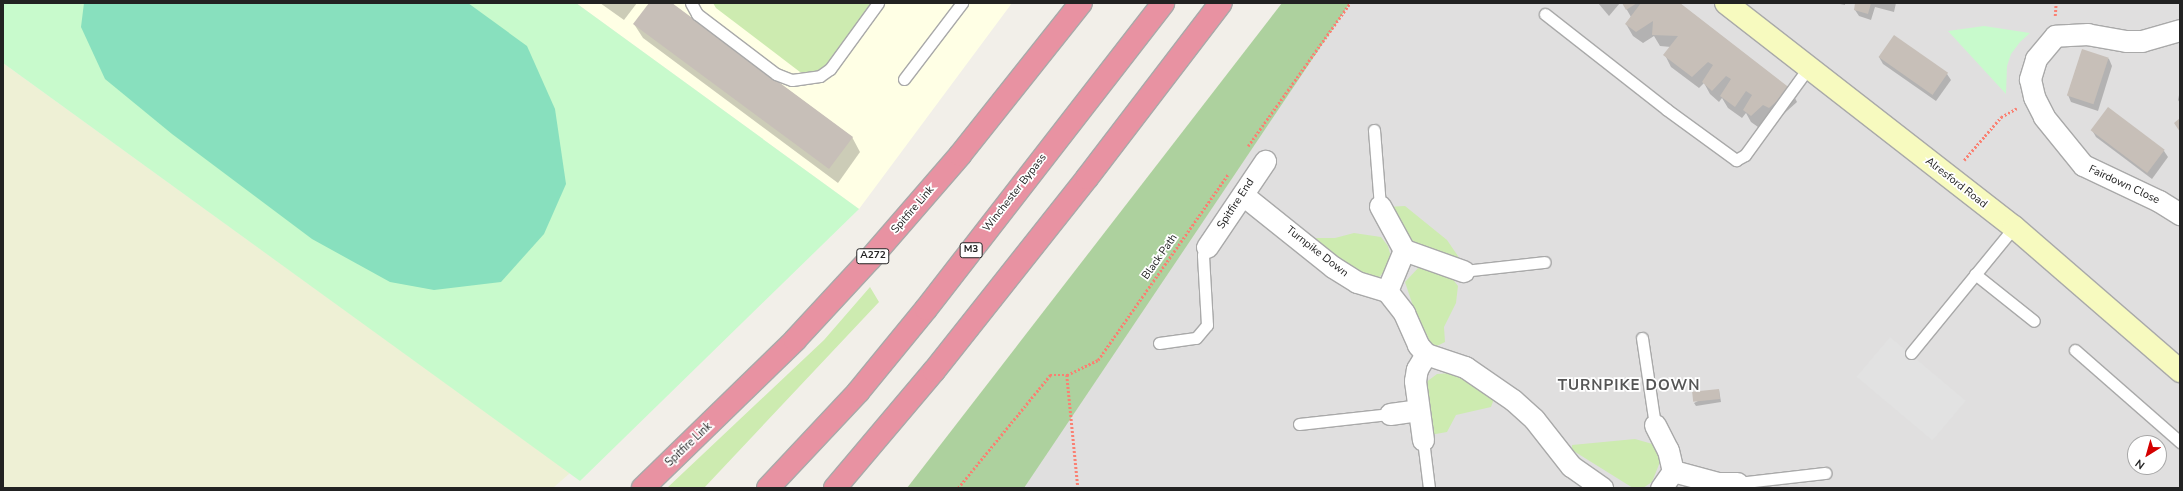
<!DOCTYPE html>
<style>
body{margin:0}
#map{position:relative;width:2183px;height:491px;overflow:hidden;background:#f2efe9;font-family:"Nunito Sans",sans-serif}
div>[style]{position:absolute}
[style*='--x']{left:calc(var(--x)*1px);top:calc(var(--y)*1px);width:calc(var(--w)*1px);rotate:calc(var(--a)*1deg)}
.residential>*{inset:0;background:#e0dfdf}
.education>*{inset:0;background:#ffffe5}
.farmland>*{inset:0;background:#eef0d5}
.grass>*{inset:0;background:#cdebb0}
.forest>*{inset:0;background:#add19e}
.park>*{inset:0;background:#c8facc}
.pitch>*{inset:0;background:#88e0be}
.parking>*{inset:0;background:#e2e2e2;transform-origin:0 0}
.shadow>*{inset:0;background:#0003}
.building>*{inset:0;background:#c7bfb8;transform-origin:0 0}
.path>*{height:2.5px;margin-top:-1.25px;transform-origin:0;background:repeating-linear-gradient(90deg,#fa8072 0 2px,transparent 0 4px)}
.roads{filter:drop-shadow(1px 0 #a9a9a9) drop-shadow(-1px 0 #a9a9a9) drop-shadow(0 1px #a9a9a9) drop-shadow(0 -1px #a9a9a9)}
.lane>*{height:11px;margin:-5.5px;padding:0 5.5px;transform-origin:5.5px;border-radius:5.5px;background:#fff}
.street>*{height:21px;margin:-10.5px;padding:0 10.5px;transform-origin:10.5px;border-radius:10.5px;background:#fff}
.secondary>*{height:22px;margin:-11px;padding:0 11px;transform-origin:11px;border-radius:11px;background:#f7fabf}
.highway>*{height:22px;margin:-11px;padding:0 11px;transform-origin:11px;border-radius:11px;background:#e892a2}
span{translate:-50% -50%;white-space:nowrap;text-align:center;line-height:1.15;-webkit-text-stroke:3.5px #fff;paint-order:stroke}
.shield-label span{padding:1px 3px;background:#fff;border:1px solid;border-radius:3px;-webkit-text-stroke-width:0}
.shield-label{font-size:10px;color:#222;font-weight:700}
.street-label{font-size:11px;color:#222}
.district-label{font-size:15px;color:#555;font-weight:700;letter-spacing:1px}
.frame{position:absolute;inset:0;border:4px solid #222;pointer-events:none}
.north{position:absolute;left:2127px;top:435px;width:40px;height:40px;box-sizing:border-box;background:#fff;border:1px solid #a7a7a7;border-radius:50%;rotate:217deg;font-size:11px;font-weight:700;line-height:16px;text-align:center;color:#222}
.north::after{content:'';display:block;margin:auto;width:14px;height:18px;background:#d40000;clip-path:polygon(50% 0,100% 100%,50% 72%,0 100%)}
</style>
<div id="map">
<div class="residential">
<div style="clip-path:polygon(evenodd,1350px 3px,2180px 3px,2180px 488px,958px 488px,1350px 3px,2135px 443px,2159px 443px,2159px 467px,2135px 467px,2135px 443px)"></div>
</div>
<div class="education">
<div style="clip-path:polygon(576px 3px,1012px 3px,859px 209px)"></div>
</div>
<div class="farmland">
<div style="clip-path:polygon(3px 63px,570px 473px,553px 488px,3px 488px)"></div>
</div>
<div class="grass">
<div style="clip-path:polygon(713px 3px,875px 3px,829px 66px,811px 73px,800px 72px,716px 8px)"></div>
<div style="clip-path:polygon(1405px 206px,1447px 240px,1462px 262px,1426px 250px,1399px 231px,1386px 207px)"></div>
<div style="clip-path:polygon(1354px 233px,1381px 237px,1388px 246px,1391px 257px,1386px 269px,1377px 280px,1357px 278px,1312px 238px,1335px 238px)"></div>
<div style="clip-path:polygon(1420px 266px,1451px 277px,1458px 286px,1456px 303px,1444px 327px,1445px 342px,1433px 348px,1413px 306px,1405px 282px)"></div>
<div style="clip-path:polygon(870px 287px,879px 302px,704px 488px,667px 488px,824px 340px)"></div>
<div style="clip-path:polygon(1452px 373px,1464px 377px,1495px 396px,1491px 407px,1456px 415px,1447px 432px,1430px 435px,1421px 386px,1437px 374px)"></div>
<div style="clip-path:polygon(1635px 439px,1656px 445px,1662px 457px,1652px 482px,1643px 488px,1633px 488px,1572px 450px,1572px 445px)"></div>
</div>
<div class="forest">
<div style="clip-path:polygon(1282px 3px,1350px 3px,1024px 488px,907px 488px)"></div>
</div>
<div class="park">
<div style="clip-path:polygon(3px 3px,576px 3px,859px 209px,580px 481px,3px 63px)"></div>
<div style="clip-path:polygon(1984px 26px,2030px 33px,2020px 42px,2011px 54px,2007px 66px,2006px 94px,1948px 31px)"></div>
</div>
<div class="pitch">
<div style="clip-path:polygon(84px 3px,468px 3px,527px 46px,555px 109px,566px 184px,544px 234px,501px 282px,434px 290px,390px 282px,312px 239px,172px 134px,105px 79px,81px 27px)"></div>
</div>
<div class="parking">
<div style="left:1890px;top:337px;width:99px;height:52px;rotate:40deg"></div>
</div>
<div class="shadow">
<div style="clip-path:polygon(600px 3px,637px 3px,624px 20px)"></div>
<div style="clip-path:polygon(650px 3px,671px 3px,852px 137px,860px 152px,838px 183px,643px 38px,634px 24px)"></div>
<div style="clip-path:polygon(1598px 3px,1620px 3px,1609px 16px)"></div>
<div style="clip-path:polygon(1623px 3px,1679px 3px,1791px 90px,1797px 102px,1777px 120px,1770px 116px,1758px 127px,1751px 122px,1746px 113px,1742px 118px,1728px 108px,1722px 98px,1719px 102px,1710px 94px,1704px 83px,1699px 88px,1671px 67px,1665px 55px,1671px 47px,1660px 46px,1654px 36px,1643px 43px,1633px 36px,1626px 24px,1631px 17px)"></div>
<div style="clip-path:polygon(1835px 3px,1845px 3px,1845px 5px)"></div>
<div style="clip-path:polygon(1857px 3px,1896px 3px,1894px 12px,1875px 7px,1871px 20px,1859px 16px,1855px 10px)"></div>
<div style="clip-path:polygon(2082px 51px,2109px 59px,2112px 66px,2098px 111px,2071px 102px,2068px 95px)"></div>
<div style="clip-path:polygon(1879px 57px,1947px 74px,1951px 80px,1936px 101px,1883px 64px)"></div>
<div style="clip-path:polygon(2180px 90px,2180px 103px,2178px 100px)"></div>
<div style="clip-path:polygon(2092px 130px,2164px 151px,2168px 157px,2152px 179px,2096px 137px)"></div>
<div style="clip-path:polygon(1719px 390px,1721px 402px,1696px 406px,1694px 403px)"></div>
</div>
<div class="building">
<div style="clip-path:polygon(649px 3px,672px 3px,853px 137px,829px 169px,633px 24px)"></div>
<div style="clip-path:polygon(1622px 3px,1637px 3px,1626px 10px)"></div>
<div style="clip-path:polygon(1641px 3px,1680px 3px,1791px 89px,1769px 108px,1763px 105px,1751px 116px,1743px 110px,1752px 95px,1746px 91px,1735px 107px,1720px 96px,1731px 79px,1726px 76px,1712px 91px,1702px 82px,1713px 65px,1708px 62px,1692px 77px,1663px 55px,1678px 36px,1652px 35px,1653px 21px,1636px 32px,1625px 24px)"></div>
<div style="clip-path:polygon(1855px 3px,1871px 3px,1868px 14px,1854px 10px)"></div>
<div style="left:1894px;top:35px;width:66px;height:27px;rotate:35deg"></div>
<div style="left:2082px;top:49px;width:28px;height:49px;rotate:18deg"></div>
<div style="left:2108px;top:107px;width:71px;height:29px;rotate:37deg"></div>
<div style="clip-path:polygon(2180px 118px,2180px 132px,2174px 123px)"></div>
<div style="left:1719px;top:389px;width:10px;height:27px;rotate:84deg"></div>
</div>
<div class="path">
<div style="--x:2055;--y:16;--w:13;--a:-86"></div>
<div style="--x:1248;--y:146;--w:176;--a:-54.5"></div>
<div style="--x:1964;--y:160;--w:57;--a:-49.3"></div>
<div style="--x:2001;--y:117;--w:18;--a:-29"></div>
<div style="--x:1067;--y:375;--w:114;--a:84.4"></div>
<div style="--x:958;--y:488;--w:146;--a:-50.8"></div>
<div style="--x:1050;--y:375;--w:17;--a:0"></div>
<div style="--x:1067;--y:375;--w:34;--a:-26"></div>
<div style="--x:1098;--y:360;--w:227;--a:-55"></div>
</div>
<div class="roads">
<div class="lane">
<div style="--x:691;--y:3;--w:13;--a:61"></div>
<div style="--x:697;--y:14;--w:99;--a:37.2"></div>
<div style="--x:776;--y:74;--w:17;--a:21"></div>
<div style="--x:792;--y:80;--w:28;--a:-8"></div>
<div style="--x:820;--y:76;--w:12;--a:-35"></div>
<div style="--x:830;--y:69;--w:82;--a:-54"></div>
<div style="--x:1545;--y:14;--w:154;--a:38.1"></div>
<div style="--x:1666;--y:109;--w:87;--a:36.1"></div>
<div style="--x:1736;--y:160;--w:10;--a:-29"></div>
<div style="--x:1745;--y:155;--w:109;--a:-54"></div>
<div style="--x:904;--y:79;--w:96;--a:-52.7"></div>
<div style="--x:1374;--y:130;--w:76;--a:85.5"></div>
<div style="--x:1463;--y:271;--w:82;--a:-6.3"></div>
<div style="--x:1975;--y:274;--w:75;--a:38.5"></div>
<div style="--x:1642;--y:338;--w:88;--a:81.5"></div>
<div style="--x:1159;--y:343;--w:37;--a:-8"></div>
<div style="--x:1196;--y:338;--w:17;--a:-50"></div>
<div style="--x:1207;--y:325;--w:70;--a:-93.3"></div>
<div style="--x:1203;--y:255;--w:9;--a:-63"></div>
<div style="--x:2075;--y:350;--w:140;--a:41.2"></div>
<div style="--x:1911;--y:353;--w:163;--a:-50.7"></div>
<div style="--x:1299;--y:424;--w:92;--a:-6.3"></div>
<div style="--x:1423;--y:440;--w:48;--a:82.9"></div>
<div style="--x:1737;--y:483;--w:89;--a:-6.5"></div>
</div>
<div class="street">
<div style="--x:2180;--y:30;--w:40;--a:164"></div>
<div style="--x:2142;--y:41;--w:16;--a:180"></div>
<div style="--x:2126;--y:41;--w:39;--a:-170"></div>
<div style="--x:2088;--y:34;--w:33;--a:177"></div>
<div style="--x:2055;--y:36;--w:30;--a:130"></div>
<div style="--x:2036;--y:59;--w:21;--a:107"></div>
<div style="--x:2030;--y:79;--w:18;--a:77"></div>
<div style="--x:2034;--y:97;--w:22;--a:63"></div>
<div style="--x:2044;--y:117;--w:62;--a:50.9"></div>
<div style="--x:2083;--y:165;--w:84;--a:25.3"></div>
<div style="--x:2159;--y:201;--w:25;--a:32"></div>
<div style="--x:1243;--y:195;--w:115;--a:38.7"></div>
<div style="--x:1333;--y:267;--w:28;--a:32"></div>
<div style="--x:1357;--y:282;--w:31;--a:17"></div>
<div style="--x:1387;--y:291;--w:28;--a:52"></div>
<div style="--x:1404;--y:313;--w:35;--a:66"></div>
<div style="--x:1418;--y:345;--w:12;--a:48"></div>
<div style="--x:1426;--y:354;--w:41;--a:18.4"></div>
<div style="--x:1465;--y:367;--w:58;--a:34.5"></div>
<div style="--x:1513;--y:400;--w:28;--a:42"></div>
<div style="--x:1534;--y:419;--w:60;--a:51.8"></div>
<div style="--x:1571;--y:466;--w:38;--a:35"></div>
<div style="--x:1380;--y:206;--w:50;--a:61.4"></div>
<div style="--x:1404;--y:250;--w:44;--a:112.5"></div>
<div style="--x:1207;--y:247;--w:104;--a:-56"></div>
<div style="--x:1404;--y:250;--w:63;--a:19.6"></div>
<div style="--x:1390;--y:414;--w:28;--a:-8"></div>
<div style="--x:1655;--y:425;--w:28;--a:63"></div>
<div style="--x:1668;--y:450;--w:22;--a:77"></div>
<div style="--x:1673;--y:471;--w:21;--a:125"></div>
<div style="--x:1423;--y:440;--w:60;--a:-97.7"></div>
<div style="--x:1415;--y:381;--w:12;--a:-81"></div>
<div style="--x:1417;--y:369;--w:17;--a:-59"></div>
<div style="--x:1673;--y:471;--w:47;--a:14.9"></div>
<div style="--x:1718;--y:483;--w:19;--a:0"></div>
</div>
<div class="secondary">
<div style="--x:1726;--y:3;--w:365;--a:37.9"></div>
<div style="--x:2014;--y:227;--w:220;--a:40.9"></div>
</div>
<div class="highway">
<div style="--x:643;--y:488;--w:212;--a:-44.2"></div>
<div style="--x:795;--y:340;--w:110;--a:-47.2"></div>
<div style="--x:870;--y:259;--w:138;--a:-49.1"></div>
<div style="--x:960;--y:155;--w:194;--a:-51.5"></div>
<div style="--x:768;--y:488;--w:132;--a:-46.8"></div>
<div style="--x:858;--y:392;--w:107;--a:-50.7"></div>
<div style="--x:926;--y:309;--w:387;--a:-52.2"></div>
<div style="--x:835;--y:488;--w:153;--a:-49.8"></div>
<div style="--x:934;--y:371;--w:246;--a:-51.6"></div>
<div style="--x:1087;--y:178;--w:220;--a:-52.6"></div>
</div>
</div>
<div class="shield-label">
<span style="left:971px;top:250px">M3</span>
<span style="left:873px;top:256px">A272</span>
</div>
<div class="street-label">
<span style="left:1956px;top:183px;rotate:38deg">Alresford Road</span>
<span style="left:2124px;top:185px;rotate:25deg">Fairdown Close</span>
<span style="left:1015px;top:193px;rotate:-52deg">Winchester Bypass</span>
<span style="left:1236px;top:204px;rotate:-57deg">Spitfire End</span>
<span style="left:913px;top:210px;rotate:-49deg">Spitfire Link</span>
<span style="left:1317px;top:252px;rotate:38deg">Turnpike Down</span>
<span style="left:1160px;top:257px;rotate:-55deg">Black Path</span>
<span style="left:689px;top:445px;rotate:-43deg">Spitfire Link</span>
</div>
<div class="district-label">
<span style="left:1629px;top:386px">TURNPIKE DOWN</span>
</div>
<div class="frame"></div>
<div class="north">N</div>
</div>
